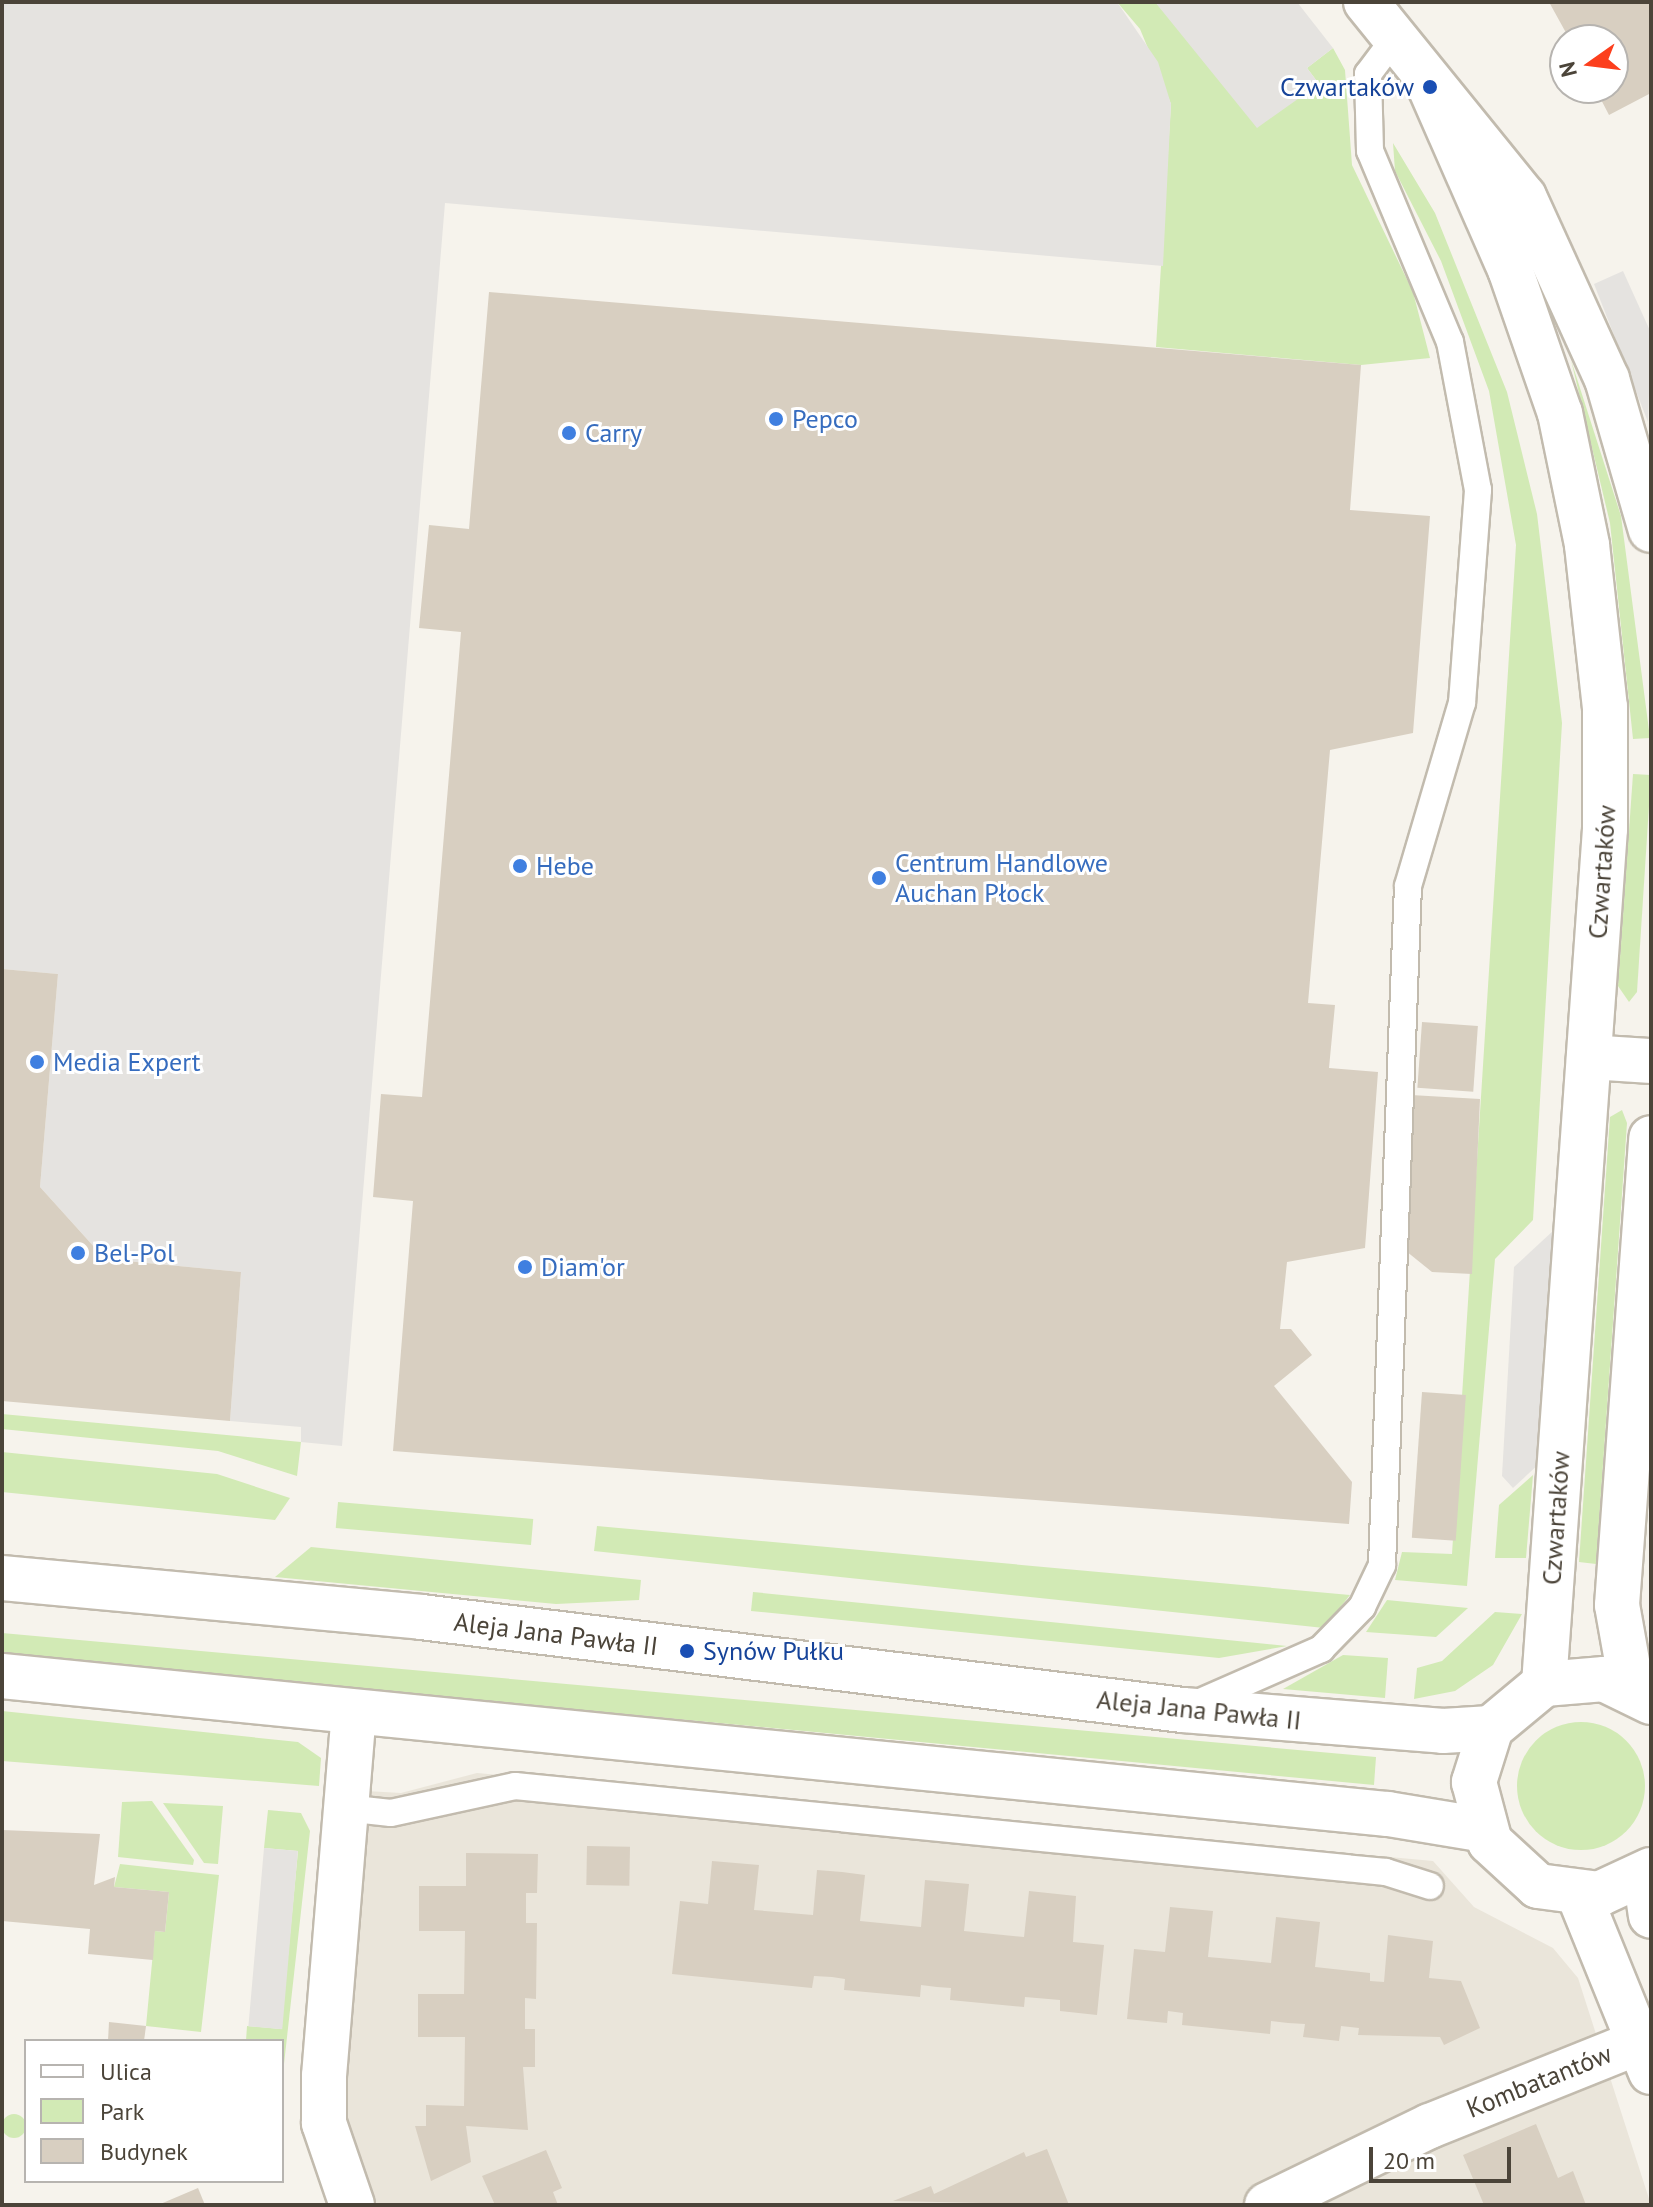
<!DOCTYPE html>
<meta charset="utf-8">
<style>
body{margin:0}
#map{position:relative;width:1653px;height:2207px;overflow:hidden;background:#f6f3ec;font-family:"PT Sans",sans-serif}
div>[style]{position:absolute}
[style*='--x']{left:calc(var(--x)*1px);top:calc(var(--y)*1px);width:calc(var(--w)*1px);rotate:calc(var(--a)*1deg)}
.residential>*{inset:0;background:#eae5da}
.green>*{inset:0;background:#d2eab5;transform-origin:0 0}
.round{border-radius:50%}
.parking>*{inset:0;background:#e5e3e0;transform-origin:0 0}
.building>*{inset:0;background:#d8cfc1;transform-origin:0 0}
.roads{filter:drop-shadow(2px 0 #c2bbae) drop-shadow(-2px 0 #c2bbae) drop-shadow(0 2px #c2bbae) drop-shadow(0 -2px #c2bbae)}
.service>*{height:26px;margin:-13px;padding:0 13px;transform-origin:13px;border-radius:13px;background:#fff}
.minor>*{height:44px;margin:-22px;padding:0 22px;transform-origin:22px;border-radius:22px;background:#fff}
.tertiary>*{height:44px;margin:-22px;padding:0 22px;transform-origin:22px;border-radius:22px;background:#fff}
.dots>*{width:22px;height:22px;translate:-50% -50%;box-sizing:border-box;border:4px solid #fff;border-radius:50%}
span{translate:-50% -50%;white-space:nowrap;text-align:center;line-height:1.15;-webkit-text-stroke:6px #fff;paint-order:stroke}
.transit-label{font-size:26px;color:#164399}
.right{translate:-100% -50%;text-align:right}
.left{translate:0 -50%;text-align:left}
.shop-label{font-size:26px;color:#366cbe}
.street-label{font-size:26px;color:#4b4439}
.frame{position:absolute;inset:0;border:4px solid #4b4439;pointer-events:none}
.legend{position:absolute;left:24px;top:2039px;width:260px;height:144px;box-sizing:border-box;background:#fff;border:2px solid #b7b4b0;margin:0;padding:10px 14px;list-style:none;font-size:24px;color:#4b4439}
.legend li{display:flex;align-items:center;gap:16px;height:40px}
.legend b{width:40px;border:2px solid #b7b4b0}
.north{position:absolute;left:1549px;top:24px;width:80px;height:80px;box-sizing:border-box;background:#fff;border:2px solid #b7b4b0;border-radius:50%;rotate:256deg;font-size:22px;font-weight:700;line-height:32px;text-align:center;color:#4b4439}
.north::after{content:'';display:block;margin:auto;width:28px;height:36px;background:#fc3f1d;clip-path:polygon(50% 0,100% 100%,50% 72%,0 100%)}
.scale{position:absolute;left:1369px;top:2147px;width:142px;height:36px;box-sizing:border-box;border:4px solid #4b4439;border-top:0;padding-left:10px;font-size:24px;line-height:28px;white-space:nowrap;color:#4b4439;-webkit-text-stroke:6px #fff;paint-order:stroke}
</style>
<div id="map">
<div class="residential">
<div style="clip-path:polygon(477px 1773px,1433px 1861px,1474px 1907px,1553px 1948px,1578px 1978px,1651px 2205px,372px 2205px,346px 2133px,343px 2030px,366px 1791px,401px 1793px)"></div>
</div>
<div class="green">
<div style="clip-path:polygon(1117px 2px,1155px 2px,1211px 63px,1319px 84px,1307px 68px,1333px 48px,1345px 70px,1352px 165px,1413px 292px,1430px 358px,1361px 365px,1156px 347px,1171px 104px,1140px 29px)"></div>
<div style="clip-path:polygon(1393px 143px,1435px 213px,1507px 392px,1537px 514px,1562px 723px,1533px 1220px,1495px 1259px,1467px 1586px,1395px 1580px,1402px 1552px,1452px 1554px,1516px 545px,1489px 391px,1441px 261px,1395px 171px)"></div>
<div style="clip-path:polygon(1571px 360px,1621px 516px,1650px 738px,1633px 739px,1610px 523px)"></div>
<div style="clip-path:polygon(1633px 774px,1651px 775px,1637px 992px,1629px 1002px,1618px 986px)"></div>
<div style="clip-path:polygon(1622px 1110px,1627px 1123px,1596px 1564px,1579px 1562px,1610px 1117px)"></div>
<div style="clip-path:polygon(2px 1414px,301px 1442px,297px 1476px,218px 1451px,2px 1429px)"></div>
<div style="clip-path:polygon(2px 1452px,217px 1474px,290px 1498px,275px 1520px,2px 1492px)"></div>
<div style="clip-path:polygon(1533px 1475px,1526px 1558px,1495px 1558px,1499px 1505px)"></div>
<div style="left:338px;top:1502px;width:196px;height:26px;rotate:5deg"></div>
<div style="clip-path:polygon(597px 1526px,1350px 1595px,1324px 1628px,594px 1551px)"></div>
<div style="clip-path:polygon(311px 1547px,641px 1580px,639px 1600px,556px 1604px,275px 1577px)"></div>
<div style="clip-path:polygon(753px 1592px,1287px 1646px,1219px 1658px,751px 1611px)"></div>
<div style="clip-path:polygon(1387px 1600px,1468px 1608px,1436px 1637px,1366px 1632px)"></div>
<div style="clip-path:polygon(1495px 1612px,1522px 1614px,1493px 1665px,1455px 1691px,1414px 1699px,1417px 1668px,1442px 1661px)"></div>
<div style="clip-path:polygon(2px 1633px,1376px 1757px,1374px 1785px,2px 1655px)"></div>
<div style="clip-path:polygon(1343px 1655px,1388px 1658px,1385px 1698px,1283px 1689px)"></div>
<div style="clip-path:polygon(2px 1711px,298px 1742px,321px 1758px,319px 1786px,2px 1761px)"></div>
<div class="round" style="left:1517px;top:1722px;width:128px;height:128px"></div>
<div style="clip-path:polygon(152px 1801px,194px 1860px,193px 1865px,118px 1857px,122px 1802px)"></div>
<div style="clip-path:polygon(163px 1803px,223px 1806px,218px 1864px,204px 1863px)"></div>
<div style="clip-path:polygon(268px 1810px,301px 1813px,310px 1831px,282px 2082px,282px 2041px,246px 2041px,247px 2026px,281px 2029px,298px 1851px,264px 1848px)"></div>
<div style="clip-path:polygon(120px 1864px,219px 1875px,201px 2032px,146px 2026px,155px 1931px,165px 1932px,169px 1892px,114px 1887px)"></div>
<div class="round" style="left:2px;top:2114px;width:24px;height:24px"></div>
</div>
<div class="parking">
<div style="clip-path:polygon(2px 2px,1117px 2px,1158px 62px,1171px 104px,1163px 266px,445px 203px,342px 1446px,301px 1442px,301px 1427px,230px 1421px,241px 1272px,105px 1259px,40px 1187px,58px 974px,2px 969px)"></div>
<div style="clip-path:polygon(1155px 2px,1297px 2px,1333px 48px,1307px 68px,1319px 84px,1257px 128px)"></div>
<div style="clip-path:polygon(1623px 271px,1651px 333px,1648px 422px,1594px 284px)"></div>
<div style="clip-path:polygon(1554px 1230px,1541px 1462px,1513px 1488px,1502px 1476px,1514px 1267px)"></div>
<div style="left:264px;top:1848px;width:34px;height:179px;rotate:5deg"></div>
</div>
<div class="building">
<div style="clip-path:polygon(1549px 2px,1651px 2px,1651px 93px,1609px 115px,1595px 88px,1613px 88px,1613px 40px,1570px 40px)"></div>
<div style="clip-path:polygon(489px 292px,1361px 365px,1350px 510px,1430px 516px,1413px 733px,1330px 750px,1308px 1003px,1335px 1005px,1329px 1068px,1378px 1072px,1365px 1248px,1287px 1262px,1280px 1329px,1291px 1329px,1312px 1355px,1274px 1386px,1352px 1482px,1349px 1524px,393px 1451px,413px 1201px,373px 1197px,381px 1094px,422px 1097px,461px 632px,419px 628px,429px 525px,469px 529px)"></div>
<div style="clip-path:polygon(2px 969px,58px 974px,40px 1187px,105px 1259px,241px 1272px,230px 1421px,2px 1401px)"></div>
<div style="left:1422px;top:1022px;width:56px;height:66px;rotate:4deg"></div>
<div style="clip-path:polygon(1411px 1095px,1480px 1099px,1472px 1274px,1432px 1272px,1406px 1251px)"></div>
<div style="left:1422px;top:1392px;width:44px;height:146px;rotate:4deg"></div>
<div style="clip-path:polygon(2px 1830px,100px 1834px,94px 1885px,115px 1877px,114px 1887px,169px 1892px,165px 1932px,155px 1931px,153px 1960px,88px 1954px,90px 1929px,2px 1921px)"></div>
<div style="left:587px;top:1846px;width:43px;height:39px;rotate:1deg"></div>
<div style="clip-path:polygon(466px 1853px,538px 1854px,537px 1893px,526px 1893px,526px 1923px,537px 1923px,536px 1999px,525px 1998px,525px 2029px,535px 2029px,535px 2067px,523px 2067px,528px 2130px,466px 2126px,471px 2162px,431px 2181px,415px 2126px,426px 2126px,426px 2105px,464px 2106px,465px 2037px,418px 2037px,418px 1994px,464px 1994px,465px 1931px,419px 1931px,419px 1886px,466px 1886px)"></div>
<div style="clip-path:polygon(712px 1861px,759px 1865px,754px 1910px,813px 1915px,817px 1870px,842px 1872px,865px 1875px,860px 1921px,921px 1927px,925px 1880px,969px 1884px,964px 1931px,1024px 1937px,1029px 1891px,1076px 1896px,1073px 1942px,1104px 1945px,1097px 2015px,1060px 2011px,1060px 2000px,1025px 1997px,1024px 2007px,950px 2000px,951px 1988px,937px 1987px,921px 1985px,920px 1997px,844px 1990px,845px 1979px,832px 1977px,814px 1976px,812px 1988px,672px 1974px,680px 1901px,708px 1904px)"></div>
<div style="clip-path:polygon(1170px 1907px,1213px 1911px,1208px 1957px,1242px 1960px,1271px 1963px,1276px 1917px,1320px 1922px,1315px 1967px,1370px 1973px,1370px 1981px,1384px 1982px,1388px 1935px,1433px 1941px,1429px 1978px,1461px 1981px,1480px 2028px,1444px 2045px,1440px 2037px,1358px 2035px,1359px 2028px,1341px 2026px,1339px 2041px,1303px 2037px,1305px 2024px,1288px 2023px,1271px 2021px,1270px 2034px,1182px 2025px,1183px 2013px,1168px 2011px,1167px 2023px,1127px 2019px,1134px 1949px,1165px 1952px)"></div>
<div style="clip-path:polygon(109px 2022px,146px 2026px,144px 2041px,108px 2041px)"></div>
<div style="clip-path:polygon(1536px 2124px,1558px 2178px,1573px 2171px,1586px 2205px,1484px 2205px,1463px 2155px)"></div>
<div style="clip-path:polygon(1047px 2149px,1069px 2205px,893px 2201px,931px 2186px,934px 2194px,1024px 2152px,1026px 2157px)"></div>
<div style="clip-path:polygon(546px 2150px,562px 2188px,553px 2192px,558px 2205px,495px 2205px,482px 2176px)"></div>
<div style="clip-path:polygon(198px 2188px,205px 2205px,158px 2205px)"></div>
</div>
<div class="roads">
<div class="service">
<div style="--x:1196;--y:1704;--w:137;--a:-23.7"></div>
<div style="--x:1321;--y:1649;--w:59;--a:-45.7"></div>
<div style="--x:1362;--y:1607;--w:47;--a:-64.5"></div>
<div style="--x:1382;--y:1565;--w:679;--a:-87.81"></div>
<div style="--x:1408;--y:886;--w:191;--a:-73.6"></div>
<div style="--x:1462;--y:703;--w:214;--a:-85.7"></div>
<div style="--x:1478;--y:490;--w:151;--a:-100.7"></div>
<div style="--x:1450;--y:342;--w:207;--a:-112.7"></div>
<div style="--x:1370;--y:151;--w:77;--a:-91.5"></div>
<div style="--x:1368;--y:74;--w:45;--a:-53.1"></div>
<div style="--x:345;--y:1808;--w:46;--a:6.2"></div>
<div style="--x:391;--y:1813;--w:127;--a:-12.3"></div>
<div style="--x:515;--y:1786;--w:875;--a:5.64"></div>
<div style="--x:1386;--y:1872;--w:46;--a:17.7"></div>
</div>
<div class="minor">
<div style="--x:1366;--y:2;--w:251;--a:51"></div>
<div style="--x:1524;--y:197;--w:200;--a:65.5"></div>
<div style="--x:1607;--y:379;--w:157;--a:73.8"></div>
<div style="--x:1430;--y:87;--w:199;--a:66.3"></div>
<div style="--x:1510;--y:269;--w:152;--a:70.9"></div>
<div style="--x:1560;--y:413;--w:135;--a:78.4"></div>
<div style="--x:1587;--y:545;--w:163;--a:83.7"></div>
<div style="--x:1605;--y:707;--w:122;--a:90"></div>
<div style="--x:1605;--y:829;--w:857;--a:94.08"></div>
<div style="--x:1589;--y:1057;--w:62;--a:3.7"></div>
<div style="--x:1632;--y:1689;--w:85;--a:-100.1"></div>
<div style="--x:1617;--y:1605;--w:468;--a:-85.8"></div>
<div style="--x:1645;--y:1875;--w:41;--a:81.7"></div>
<div style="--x:1579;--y:1895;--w:191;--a:67.9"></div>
<div style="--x:352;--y:2205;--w:87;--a:-108.9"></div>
<div style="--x:324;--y:2123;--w:47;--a:-90"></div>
<div style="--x:324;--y:2076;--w:365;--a:-85.3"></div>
<div style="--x:1267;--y:2205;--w:181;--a:-25.9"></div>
<div style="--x:1430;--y:2126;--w:225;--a:-21.9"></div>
</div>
<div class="tertiary">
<div style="--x:2;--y:1578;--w:421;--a:5.3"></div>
<div style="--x:421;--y:1617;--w:768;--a:6.96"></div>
<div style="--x:1183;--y:1710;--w:261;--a:4.6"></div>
<div style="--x:1443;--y:1731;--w:48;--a:-3.6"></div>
<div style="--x:2;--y:1676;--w:1393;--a:5.69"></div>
<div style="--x:1388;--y:1814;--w:98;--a:9.4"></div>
<div style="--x:1651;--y:1702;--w:52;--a:-153.9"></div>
<div style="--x:1604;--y:1679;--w:60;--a:175.2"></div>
<div style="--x:1544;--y:1684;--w:69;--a:140.3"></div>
<div style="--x:1491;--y:1728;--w:57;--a:107.5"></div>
<div style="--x:1474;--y:1782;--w:62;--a:75.1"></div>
<div style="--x:1490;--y:1842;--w:65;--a:42.5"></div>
<div style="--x:1538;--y:1886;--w:62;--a:7.5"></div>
<div style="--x:1599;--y:1894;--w:57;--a:-24.8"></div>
</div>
</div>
<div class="dots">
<div style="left:1430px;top:87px;background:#1a4fb4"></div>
<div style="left:776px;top:419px;background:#3f7fe0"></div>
<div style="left:569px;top:433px;background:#3f7fe0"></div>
<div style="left:520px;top:866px;background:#3f7fe0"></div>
<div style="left:879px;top:878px;background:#3f7fe0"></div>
<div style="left:37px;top:1062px;background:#3f7fe0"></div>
<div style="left:78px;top:1253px;background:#3f7fe0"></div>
<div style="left:525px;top:1267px;background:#3f7fe0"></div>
<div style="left:687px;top:1651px;background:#1a4fb4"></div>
</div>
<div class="transit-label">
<span class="right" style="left:1414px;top:87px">Czwartaków</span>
<span class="left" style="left:703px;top:1651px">Synów Pułku</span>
</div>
<div class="shop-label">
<span class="left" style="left:792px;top:419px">Pepco</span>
<span class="left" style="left:585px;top:433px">Carry</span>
<span class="left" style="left:895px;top:878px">Centrum Handlowe<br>Auchan Płock</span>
<span class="left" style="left:536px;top:866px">Hebe</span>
<span class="left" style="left:53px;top:1062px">Media Expert</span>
<span class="left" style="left:94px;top:1253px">Bel-Pol</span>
<span class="left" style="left:541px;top:1267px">Diam'or</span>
</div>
<div class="street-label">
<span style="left:1602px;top:872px;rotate:-86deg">Czwartaków</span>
<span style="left:1556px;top:1518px;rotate:-86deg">Czwartaków</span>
<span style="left:556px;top:1634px;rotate:7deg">Aleja Jana Pawła II</span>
<span style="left:1199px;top:1710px;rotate:6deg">Aleja Jana Pawła II</span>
<span style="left:1539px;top:2081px;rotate:-22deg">Kombatantów</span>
</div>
<div class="frame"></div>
<ul class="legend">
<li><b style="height:10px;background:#fff"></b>Ulica</li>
<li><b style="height:22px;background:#d2eab5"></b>Park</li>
<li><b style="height:22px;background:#d8cfc1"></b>Budynek</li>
</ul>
<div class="north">N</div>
<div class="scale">20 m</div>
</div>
